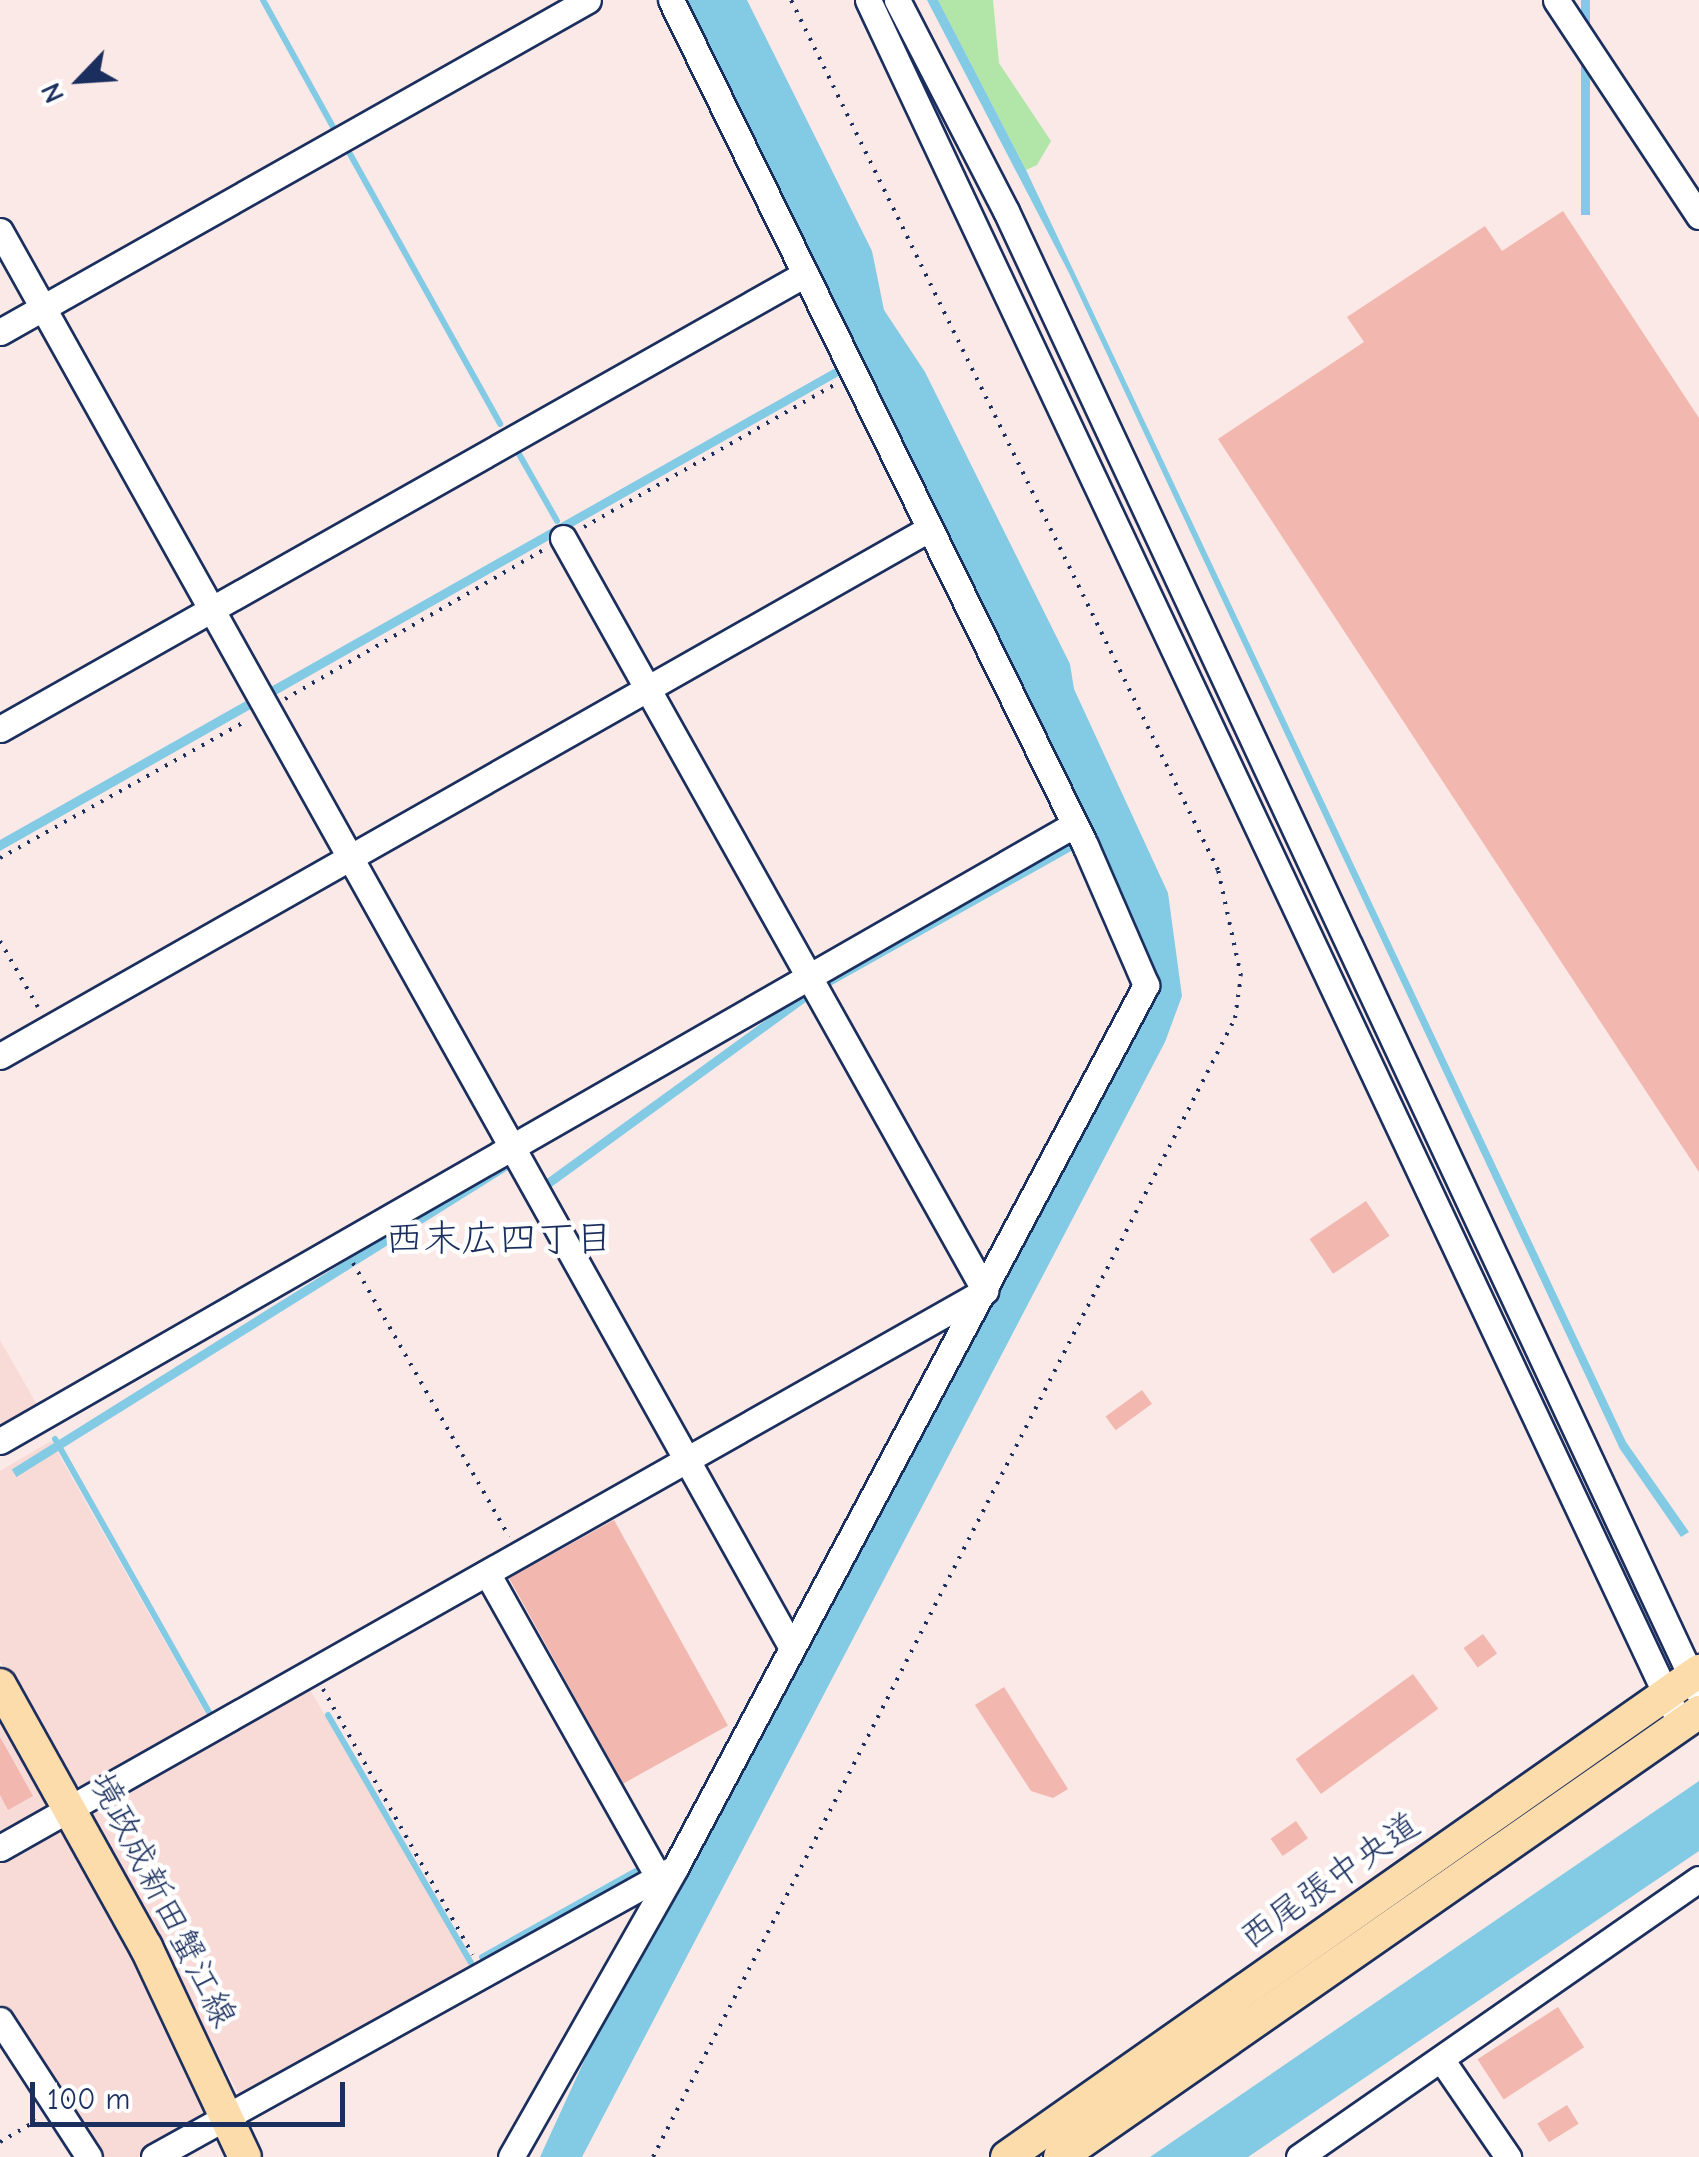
<!DOCTYPE html>
<meta charset="utf-8">
<style>
body{margin:0}
#map{position:relative;width:1699px;height:2157px;overflow:hidden;background:#fbe9e7;font-family:"Comic Neue","Klee One",sans-serif}
div>[style]{position:absolute}
[style*='--x']{left:calc(var(--x)*1px);top:calc(var(--y)*1px);width:calc(var(--w)*1px);rotate:calc(var(--a)*1deg)}
.built>*{inset:0;background:#f8dad6}
.green>*{inset:0;background:#b2e6a8}
.water>*{inset:0;background:#83cae4;transform-origin:0 0}
.stream>*{height:6px;margin:-3px;padding:0 3px;transform-origin:3px;border-radius:3px;background:#83cae4}
.building>*{inset:0;background:#f2b7ae;transform-origin:0 0}
.path>*{height:4px;margin-top:-2px;transform-origin:0;background:repeating-linear-gradient(90deg,#1b2f5e 0 2.5px,transparent 0 10.5px)}
.roads{filter:drop-shadow(2px 0 #1b2f5e) drop-shadow(-2px 0 #1b2f5e) drop-shadow(0 2px #1b2f5e) drop-shadow(0 -2px #1b2f5e)}
.minor>*{height:25px;margin:-12.5px;padding:0 12.5px;transform-origin:12.5px;border-radius:12.5px;background:#fff}
.major>*{height:32px;margin:-16px;padding:0 16px;transform-origin:16px;border-radius:16px;background:#fddcac}
span{translate:-50% -50%;white-space:nowrap;text-align:center;line-height:1.15;-webkit-text-stroke:9px #fff;paint-order:stroke}
.street-label{font-size:35px;color:#1b2f5e}
.neighbourhood-label{font-size:38px;color:#1b2f5e}
.north{position:absolute;left:30px;top:30px;width:100px;height:100px;-webkit-text-stroke:8px #fff;paint-order:stroke;rotate:245deg;font-size:28px;font-weight:700;line-height:40px;text-align:center;color:#1b2f5e}
.north::after{content:'';display:block;margin:auto;width:35px;height:45px;background:#1b2f5e;clip-path:polygon(50% 0,100% 100%,50% 72%,0 100%)}
.scale{position:absolute;left:30px;top:2082px;width:315px;height:45px;box-sizing:border-box;border:5px solid #1b2f5e;border-top:0;padding-left:12px;font-size:30px;line-height:35px;white-space:nowrap;color:#1b2f5e;-webkit-text-stroke:8px #fff;paint-order:stroke}
</style>
<div id="map">
<div class="built">
<div style="clip-path:polygon(0 1340px,40px 1410px,0 1433px)"></div>
<div style="clip-path:polygon(51px 1441px,209px 1720px,86px 1788px,72px 1783px,0 1661px,0 1471px)"></div>
<div style="clip-path:polygon(306px 1683px,473px 1969px,241px 2098px,92px 1822px,96px 1804px)"></div>
<div style="clip-path:polygon(0 1715px,51px 1803px,0 1839px)"></div>
<div style="clip-path:polygon(55px 1827px,70px 1836px,135px 1952px,210px 2110px,202px 2124px,142px 2157px,99px 2157px,0 2004px,0 1858px)"></div>
</div>
<div class="green">
<div style="clip-path:polygon(938px 0,993px 0,999px 63px,1051px 141px,1037px 165px,1026px 170px)"></div>
</div>
<div class="water">
<div style="clip-path:polygon(681px 0,747px 0,872px 251px,884px 310px,925px 372px,1070px 664px,1074px 689px,1168px 893px,1182px 996px,1165px 1042px,582px 2157px,540px 2157px,601px 2024px,792px 1681px,1144px 1007px,1089px 841px,823px 990px,819px 983px,1083px 827px,858px 365px,0 851px,0 840px,839px 366px)"></div>
<div style="clip-path:polygon(927px 0,938px 0,1026px 170px,1626px 1442px,1689px 1532px,1681px 1537px,1620px 1449px,1069px 273px)"></div>
<div style="left:1581px;top:0;width:9px;height:215px"></div>
<div style="left:807px;top:990px;width:9px;height:323px;rotate:54deg"></div>
<div style="left:507px;top:1160px;width:9px;height:584px;rotate:58deg"></div>
<div style="clip-path:polygon(1699px 1781px,1699px 1851px,1248px 2157px,1150px 2157px)"></div>
</div>
<div class="stream">
<div style="--x:263;--y:0;--w:145;--a:61.1"></div>
<div style="--x:350;--y:154;--w:309;--a:60.9"></div>
<div style="--x:519;--y:454;--w:77;--a:60.4"></div>
<div style="--x:55;--y:1439;--w:320;--a:60.6"></div>
<div style="--x:328;--y:1715;--w:286;--a:60"></div>
<div style="--x:482;--y:1957;--w:176;--a:-29.2"></div>
</div>
<div class="building">
<div style="clip-path:polygon(1563px 211px,1699px 418px,1699px 1172px,1218px 439px,1364px 342px,1347px 317px,1485px 226px,1502px 251px)"></div>
<div style="left:1366px;top:1201px;width:42px;height:68px;rotate:56deg"></div>
<div style="left:1142px;top:1390px;width:17px;height:45px;rotate:54deg"></div>
<div style="left:614px;top:1520px;width:235px;height:120px;rotate:61deg"></div>
<div style="left:1483px;top:1634px;width:24px;height:24px;rotate:54deg"></div>
<div style="left:1413px;top:1674px;width:43px;height:145px;rotate:54deg"></div>
<div style="clip-path:polygon(1004px 1687px,1068px 1789px,1053px 1798px,1031px 1791px,975px 1705px)"></div>
<div style="clip-path:polygon(0 1737px,33px 1796px,8px 1810px,0 1795px)"></div>
<div style="left:1296px;top:1821px;width:21px;height:31px;rotate:55deg"></div>
<div style="left:1558px;top:2007px;width:48px;height:96px;rotate:57deg"></div>
<div style="left:1567px;top:2105px;width:22px;height:35px;rotate:58deg"></div>
</div>
<div class="path">
<div style="--x:584;--y:527;--w:290;--a:-29.6"></div>
<div style="--x:285;--y:699;--w:300;--a:-30"></div>
<div style="--x:0;--y:858;--w:282;--a:-29.1"></div>
<div style="--x:0;--y:941;--w:76;--a:60.1"></div>
<div style="--x:353;--y:1263;--w:315;--a:60.3"></div>
<div style="--x:323;--y:1689;--w:305;--a:60.6"></div>
<div style="--x:0;--y:2142;--w:42;--a:-30.3"></div>
<div style="--x:653;--y:2157;--w:1279;--a:-62.93"></div>
<div style="--x:1235;--y:1018;--w:42;--a:-81.9"></div>
<div style="--x:1241;--y:976;--w:108;--a:-102.2"></div>
<div style="--x:1218;--y:870;--w:969;--a:-116.14"></div>
</div>
<div class="roads">
<div class="minor">
<div style="--x:868;--y:0;--w:1887;--a:64.78"></div>
<div style="--x:897;--y:0;--w:237;--a:62.7"></div>
<div style="--x:1006;--y:211;--w:1636;--a:64.94"></div>
<div style="--x:1556;--y:0;--w:259;--a:56.5"></div>
<div style="--x:0;--y:231;--w:1623;--a:60.8"></div>
<div style="--x:0;--y:332;--w:675;--a:-29.45"></div>
<div style="--x:563;--y:538;--w:863;--a:60.73"></div>
<div style="--x:0;--y:729;--w:925;--a:-29.48"></div>
<div style="--x:0;--y:1056;--w:1068;--a:-29.57"></div>
<div style="--x:0;--y:1441;--w:1239;--a:-29.85"></div>
<div style="--x:487;--y:1573;--w:349;--a:60.6"></div>
<div style="--x:0;--y:1848;--w:1132;--a:-29.49"></div>
<div style="--x:0;--y:2020;--w:163;--a:57"></div>
<div style="--x:1441;--y:2059;--w:119;--a:55.6"></div>
<div style="--x:154;--y:2157;--w:596;--a:-29.02"></div>
<div style="--x:511;--y:2157;--w:332;--a:-60.4"></div>
<div style="--x:675;--y:1868;--w:1001;--a:-61.92"></div>
<div style="--x:1146;--y:985;--w:153;--a:-113.5"></div>
<div style="--x:1085;--y:845;--w:941;--a:-116.1"></div>
<div style="--x:1299;--y:2157;--w:487;--a:-34.8"></div>
</div>
<div class="major">
<div style="--x:0;--y:1685;--w:300;--a:60.9"></div>
<div style="--x:146;--y:1947;--w:232;--a:64.8"></div>
<div style="--x:1007;--y:2157;--w:846;--a:-35.08"></div>
<div style="--x:1060;--y:2157;--w:779;--a:-34.85"></div>
</div>
</div>
<div class="street-label">
<span style="left:1330px;top:1881px;rotate:-35deg">西尾張中央道</span>
<span style="left:163px;top:1900px;rotate:63deg">境政成新田蟹江線</span>
</div>
<div class="neighbourhood-label">
<span style="left:499px;top:1240px">西末広四丁目</span>
</div>
<div class="north">N</div>
<div class="scale">100 m</div>
</div>
